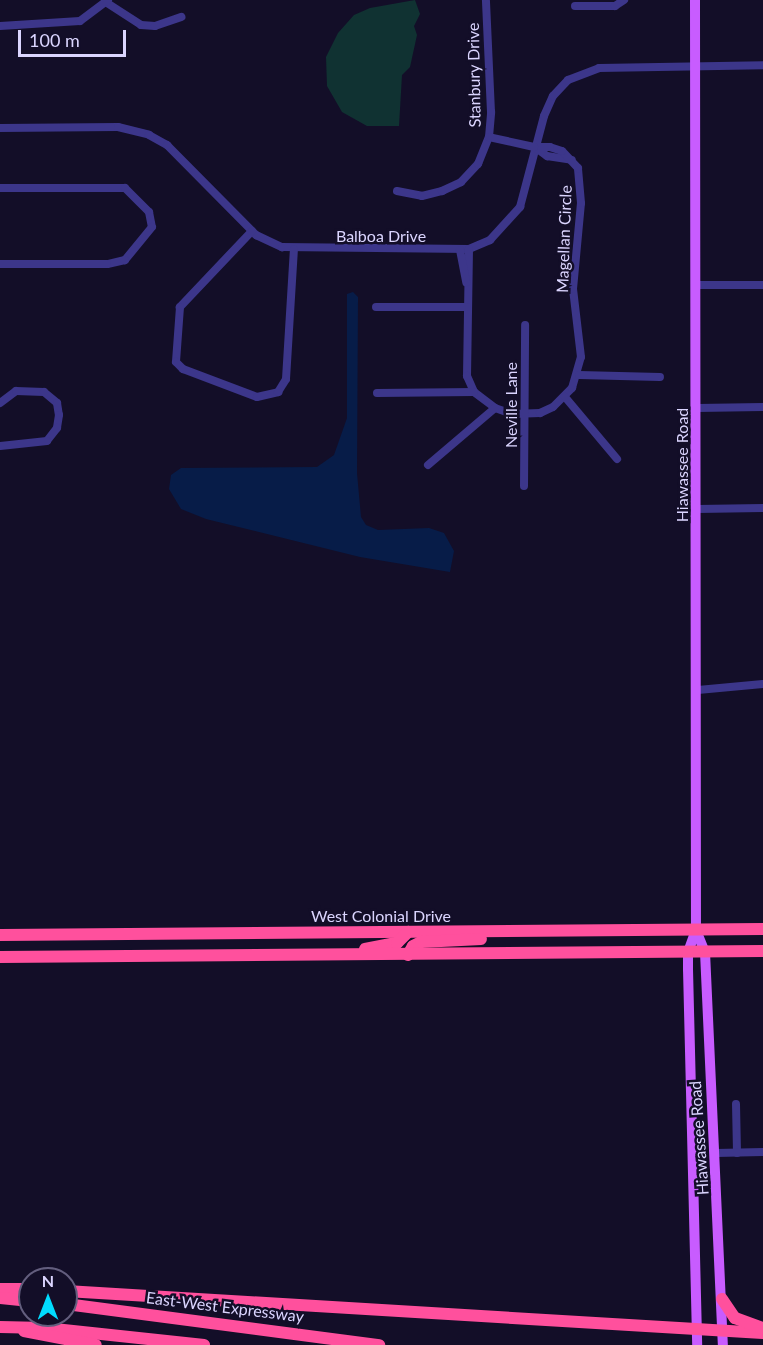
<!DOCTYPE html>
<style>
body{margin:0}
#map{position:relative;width:763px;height:1345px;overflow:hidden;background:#130e28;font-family:Lato,sans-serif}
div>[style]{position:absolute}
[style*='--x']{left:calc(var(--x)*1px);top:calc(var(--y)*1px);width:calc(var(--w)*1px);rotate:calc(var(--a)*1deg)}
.green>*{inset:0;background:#103232}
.water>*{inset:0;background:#071c48}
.minor>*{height:8px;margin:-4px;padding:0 4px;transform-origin:4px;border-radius:4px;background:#3c368a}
.major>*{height:10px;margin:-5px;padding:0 5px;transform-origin:5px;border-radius:5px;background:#c85cff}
.highway>*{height:12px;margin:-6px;padding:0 6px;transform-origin:6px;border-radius:6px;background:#ff509d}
span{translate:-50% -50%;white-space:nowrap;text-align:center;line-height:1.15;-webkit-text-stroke:5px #130e28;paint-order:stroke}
.street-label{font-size:16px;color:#dbd5ff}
.north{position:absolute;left:18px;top:1267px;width:60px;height:60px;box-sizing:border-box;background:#130e28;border:2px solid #635e7e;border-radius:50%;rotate:0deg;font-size:16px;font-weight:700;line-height:24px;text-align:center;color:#dbd5ff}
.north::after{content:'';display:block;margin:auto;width:21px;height:27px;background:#01dcff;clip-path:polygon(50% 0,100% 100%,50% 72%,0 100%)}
.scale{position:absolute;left:18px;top:30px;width:108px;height:27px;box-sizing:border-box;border:3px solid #dbd5ff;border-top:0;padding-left:8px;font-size:18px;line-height:21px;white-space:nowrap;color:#dbd5ff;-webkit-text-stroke:4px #130e28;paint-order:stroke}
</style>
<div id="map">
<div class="green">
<div style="clip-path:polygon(415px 0,420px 14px,414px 26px,417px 35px,410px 67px,402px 75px,399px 126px,367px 126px,342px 112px,327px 86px,326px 57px,338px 33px,354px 15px,370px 8px)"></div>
</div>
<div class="water">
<div style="clip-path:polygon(353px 292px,358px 297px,357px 473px,361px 517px,366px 525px,378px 530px,429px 528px,444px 533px,454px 551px,450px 572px,360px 557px,206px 519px,181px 509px,169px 489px,171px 475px,181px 468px,317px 467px,334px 455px,347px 418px,347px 294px)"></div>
</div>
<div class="minor">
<div style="--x:107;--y:3;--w:40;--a:32.9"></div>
<div style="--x:141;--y:25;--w:14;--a:4"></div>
<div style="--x:155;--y:26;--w:28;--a:-19"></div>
<div style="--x:575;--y:6;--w:40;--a:0"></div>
<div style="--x:615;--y:6;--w:11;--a:-34"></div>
<div style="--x:0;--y:26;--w:80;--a:-3.6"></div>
<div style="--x:80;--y:21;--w:35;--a:-37"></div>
<div style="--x:0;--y:128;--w:118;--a:-0.5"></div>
<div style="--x:118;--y:127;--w:32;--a:14"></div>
<div style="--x:149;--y:135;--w:21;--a:29"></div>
<div style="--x:167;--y:145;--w:127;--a:45.3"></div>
<div style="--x:256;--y:235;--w:29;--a:25"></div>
<div style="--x:282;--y:247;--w:187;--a:0.6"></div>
<div style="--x:469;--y:249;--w:23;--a:-23"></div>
<div style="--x:490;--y:240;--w:45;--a:-47.7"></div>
<div style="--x:520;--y:207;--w:94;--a:-75.2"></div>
<div style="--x:544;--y:116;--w:22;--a:-66"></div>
<div style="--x:553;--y:96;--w:22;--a:-47"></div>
<div style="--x:568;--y:80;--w:33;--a:-21"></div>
<div style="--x:599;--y:68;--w:164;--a:-1"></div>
<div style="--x:536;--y:148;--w:14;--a:36"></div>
<div style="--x:547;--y:156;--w:25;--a:9"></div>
<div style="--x:0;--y:188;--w:125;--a:0"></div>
<div style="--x:125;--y:188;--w:34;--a:45"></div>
<div style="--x:149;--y:212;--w:15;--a:79"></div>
<div style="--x:152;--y:227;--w:43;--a:129.3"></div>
<div style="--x:125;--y:260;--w:18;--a:167"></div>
<div style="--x:107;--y:264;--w:107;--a:180"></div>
<div style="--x:397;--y:191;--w:25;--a:11"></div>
<div style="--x:422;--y:196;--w:21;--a:-14"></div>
<div style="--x:442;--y:191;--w:21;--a:-25"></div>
<div style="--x:461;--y:182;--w:25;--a:-47"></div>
<div style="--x:478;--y:164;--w:29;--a:-68"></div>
<div style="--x:489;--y:137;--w:25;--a:-85"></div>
<div style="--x:491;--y:112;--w:112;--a:-92.6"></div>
<div style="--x:252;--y:231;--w:105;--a:133.5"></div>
<div style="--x:180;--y:307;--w:55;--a:94.2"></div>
<div style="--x:176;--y:362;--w:10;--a:45"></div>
<div style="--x:183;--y:369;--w:79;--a:20.7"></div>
<div style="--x:257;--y:397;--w:22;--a:-13"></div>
<div style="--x:278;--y:392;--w:15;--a:-58"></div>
<div style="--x:286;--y:379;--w:130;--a:-86.5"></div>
<div style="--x:469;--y:249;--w:127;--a:90.9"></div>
<div style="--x:467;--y:376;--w:17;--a:66"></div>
<div style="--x:474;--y:392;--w:26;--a:37"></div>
<div style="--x:495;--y:408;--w:18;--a:19"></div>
<div style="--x:512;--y:414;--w:28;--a:-2"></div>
<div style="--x:540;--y:413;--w:14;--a:-25"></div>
<div style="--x:553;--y:407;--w:27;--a:-45"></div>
<div style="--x:572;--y:388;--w:32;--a:-74"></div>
<div style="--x:581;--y:357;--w:68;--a:-96.7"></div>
<div style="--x:573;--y:289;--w:86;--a:-84.7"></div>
<div style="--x:581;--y:203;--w:35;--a:-95"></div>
<div style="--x:578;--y:168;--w:23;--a:-133"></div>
<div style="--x:562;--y:151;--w:13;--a:-162"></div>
<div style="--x:550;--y:147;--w:16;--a:180"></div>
<div style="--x:534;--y:147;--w:46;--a:-167.5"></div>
<div style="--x:460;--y:250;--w:33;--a:79"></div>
<div style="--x:697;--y:285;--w:66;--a:0"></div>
<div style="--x:376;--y:307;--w:91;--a:0"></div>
<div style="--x:579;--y:375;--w:81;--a:1.4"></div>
<div style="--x:377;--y:393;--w:97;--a:-0.6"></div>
<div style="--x:565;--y:397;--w:81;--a:50"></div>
<div style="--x:0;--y:403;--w:20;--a:-37"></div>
<div style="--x:16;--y:391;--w:28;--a:2"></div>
<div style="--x:44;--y:392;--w:17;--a:40"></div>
<div style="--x:57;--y:403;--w:12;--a:81"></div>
<div style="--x:59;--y:415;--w:13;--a:99"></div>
<div style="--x:57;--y:428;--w:16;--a:128"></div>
<div style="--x:47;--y:441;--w:47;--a:173.9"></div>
<div style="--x:697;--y:408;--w:66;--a:-0.9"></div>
<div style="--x:428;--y:465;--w:88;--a:-40.4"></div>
<div style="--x:524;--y:486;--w:161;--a:-89.6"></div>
<div style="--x:697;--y:509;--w:66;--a:-0.9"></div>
<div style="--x:698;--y:690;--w:65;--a:-5.3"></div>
<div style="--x:736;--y:1104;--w:49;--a:88.8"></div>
<div style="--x:716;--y:1153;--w:47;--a:-1.2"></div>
</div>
<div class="major">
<div style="--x:695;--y:0;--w:930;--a:89.94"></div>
<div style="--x:696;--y:930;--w:23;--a:110"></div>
<div style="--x:688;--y:952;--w:17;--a:90"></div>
<div style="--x:688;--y:969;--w:376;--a:88.6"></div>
<div style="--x:696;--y:930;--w:24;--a:68"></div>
<div style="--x:705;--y:952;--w:393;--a:87.4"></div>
</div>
<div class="highway">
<div style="--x:0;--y:935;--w:763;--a:-0.45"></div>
<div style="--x:365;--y:949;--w:33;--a:-11"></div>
<div style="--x:397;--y:943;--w:16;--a:-45"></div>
<div style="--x:408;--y:955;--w:10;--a:-61"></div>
<div style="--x:413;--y:946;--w:9;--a:-27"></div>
<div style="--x:421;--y:942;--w:60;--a:-2.9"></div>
<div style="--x:0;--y:957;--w:763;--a:-0.45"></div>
<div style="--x:0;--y:1289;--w:30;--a:0"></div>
<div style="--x:66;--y:1291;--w:698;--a:3.45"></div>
<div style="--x:0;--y:1298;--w:30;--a:6"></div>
<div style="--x:722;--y:1299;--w:23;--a:56"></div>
<div style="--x:735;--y:1318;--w:30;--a:20"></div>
<div style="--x:66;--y:1304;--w:316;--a:7.5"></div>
<div style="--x:0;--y:1327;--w:45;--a:1.3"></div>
<div style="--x:45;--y:1328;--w:160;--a:6.1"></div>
<div style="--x:24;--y:1331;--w:73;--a:11"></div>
</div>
<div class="street-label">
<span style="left:474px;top:75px;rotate:-91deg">Stanbury Drive</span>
<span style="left:381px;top:236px">Balboa Drive</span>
<span style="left:564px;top:239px;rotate:-88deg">Magellan Circle</span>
<span style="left:511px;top:405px;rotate:-90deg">Neville Lane</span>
<span style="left:682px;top:465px;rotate:-90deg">Hiawassee Road</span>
<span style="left:381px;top:916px">West Colonial Drive</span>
<span style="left:699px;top:1138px;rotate:-94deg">Hiawassee Road</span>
<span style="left:225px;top:1307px;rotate:7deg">East-West Expressway</span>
</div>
<div class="north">N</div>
<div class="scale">100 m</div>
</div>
